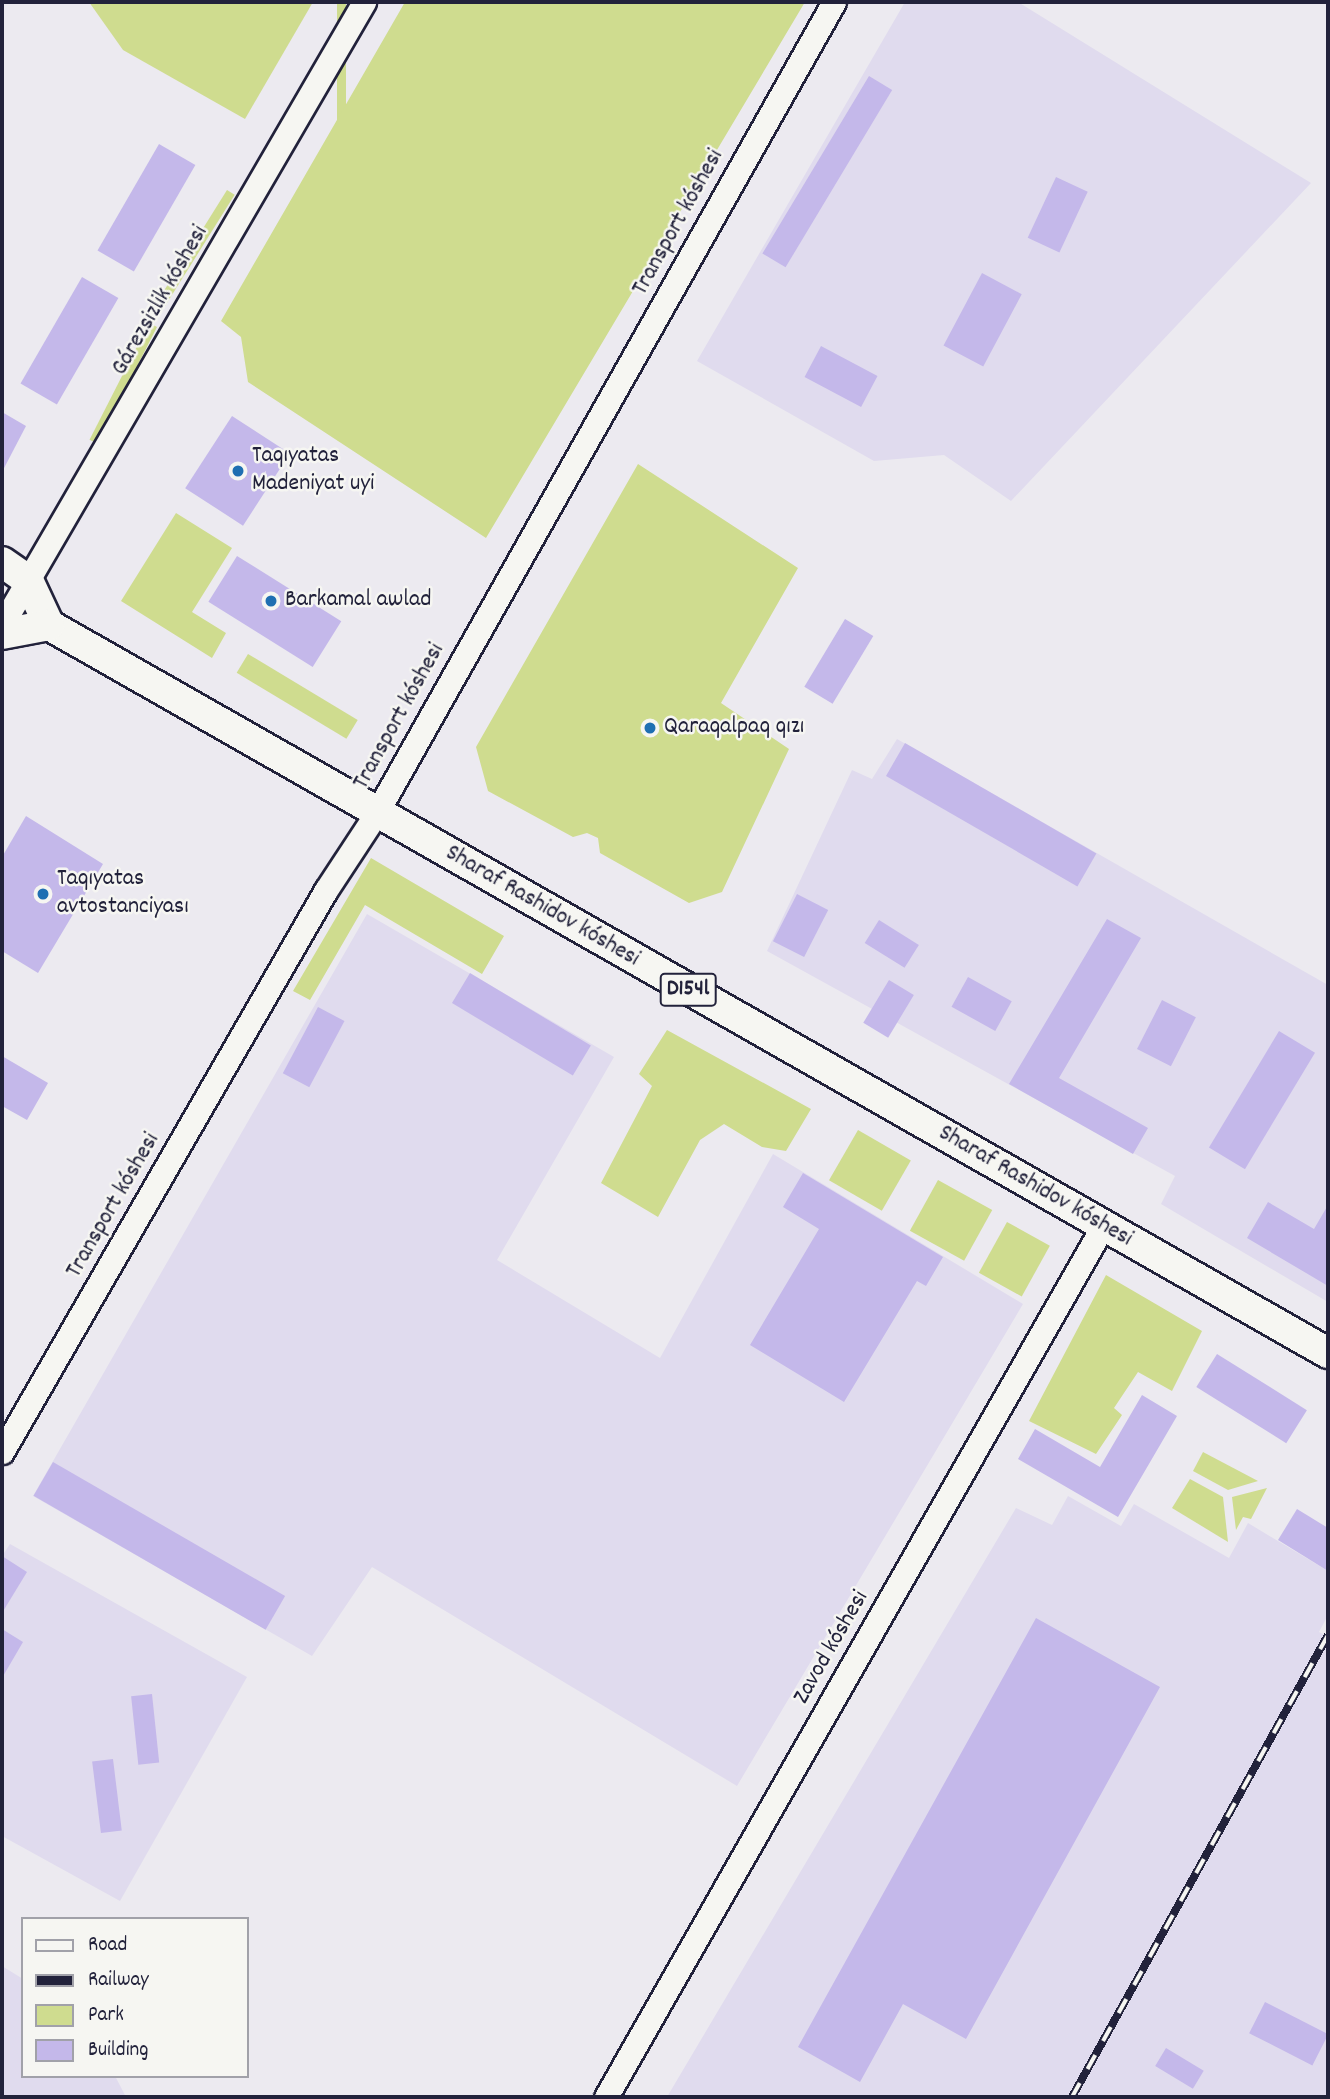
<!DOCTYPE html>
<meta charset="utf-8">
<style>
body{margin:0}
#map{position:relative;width:1330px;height:2099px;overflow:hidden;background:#eceaf0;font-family:Dekko,sans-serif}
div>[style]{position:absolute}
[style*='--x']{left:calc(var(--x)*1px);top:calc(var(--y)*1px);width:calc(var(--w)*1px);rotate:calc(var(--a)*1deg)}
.built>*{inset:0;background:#e0dbee}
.green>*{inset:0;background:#cfdc8f;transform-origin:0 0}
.building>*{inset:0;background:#c4b8ea;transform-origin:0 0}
.roads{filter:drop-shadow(2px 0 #22223b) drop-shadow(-2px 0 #22223b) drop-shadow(0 2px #22223b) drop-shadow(0 -2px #22223b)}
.minor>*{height:23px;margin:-11.5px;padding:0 11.5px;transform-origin:11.5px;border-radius:11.5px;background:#f6f6f2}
.major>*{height:30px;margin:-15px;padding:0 15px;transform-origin:15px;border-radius:15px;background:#f6f6f2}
.rail>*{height:8px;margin-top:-4px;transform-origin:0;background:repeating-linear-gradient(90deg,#f6f6f2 0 16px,#22223b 0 32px);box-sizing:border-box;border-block:2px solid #22223b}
.dots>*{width:19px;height:19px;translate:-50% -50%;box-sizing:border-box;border:4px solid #f6f6f2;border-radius:50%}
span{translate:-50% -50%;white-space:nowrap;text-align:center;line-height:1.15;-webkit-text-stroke:5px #f6f6f2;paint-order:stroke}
.shield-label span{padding:2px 5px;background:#f6f6f2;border:2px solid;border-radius:5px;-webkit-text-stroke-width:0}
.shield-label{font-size:23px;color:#22223b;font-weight:700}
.street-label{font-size:24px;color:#22223b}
.poi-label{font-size:24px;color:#22223b}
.left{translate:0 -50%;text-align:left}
.frame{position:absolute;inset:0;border:4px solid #22223b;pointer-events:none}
.legend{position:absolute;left:21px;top:1917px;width:228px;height:161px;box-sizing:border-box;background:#f6f6f2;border:2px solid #a1a1a9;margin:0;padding:9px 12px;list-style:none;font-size:21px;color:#22223b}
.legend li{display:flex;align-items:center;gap:14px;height:35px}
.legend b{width:35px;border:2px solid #a1a1a9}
</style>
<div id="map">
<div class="built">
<div style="clip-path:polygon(905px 2px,1018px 2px,1311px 183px,1011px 501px,944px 455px,874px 461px,697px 361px)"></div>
<div style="clip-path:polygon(897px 739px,1328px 985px,1328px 1302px,1161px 1204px,1175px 1176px,767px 951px,852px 770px,872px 779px)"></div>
<div style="clip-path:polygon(367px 914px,614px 1057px,497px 1260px,660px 1358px,773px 1154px,1023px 1304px,737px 1786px,372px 1567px,312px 1656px,33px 1496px)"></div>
<div style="clip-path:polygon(1068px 1496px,1121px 1526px,1134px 1504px,1229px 1558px,1248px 1523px,1328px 1571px,1328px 1615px,1319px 1632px,1328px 1637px,1328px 2097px,667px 2097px,1016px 1508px,1052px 1525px)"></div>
<div style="clip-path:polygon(10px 1544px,247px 1677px,120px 1901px,2px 1836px,2px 1556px)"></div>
<div style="clip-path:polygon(2px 1966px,23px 1979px,23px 2076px,115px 2076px,126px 2097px,2px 2097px)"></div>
</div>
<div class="green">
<div style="clip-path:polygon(89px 2px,313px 2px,245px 119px,123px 50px)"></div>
<div style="left:337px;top:2px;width:9px;height:196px"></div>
<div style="clip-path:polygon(405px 2px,805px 2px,486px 538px,248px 382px,241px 337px,221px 321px)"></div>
<div style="left:227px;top:190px;width:9px;height:131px;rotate:32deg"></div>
<div style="left:149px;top:323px;width:9px;height:131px;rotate:27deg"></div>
<div style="clip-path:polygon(638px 464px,798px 568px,721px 703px,789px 749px,722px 892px,689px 903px,600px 853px,598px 838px,587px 833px,573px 837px,488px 791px,476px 747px)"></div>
<div style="clip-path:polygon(176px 513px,232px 548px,192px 612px,226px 633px,212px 658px,121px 601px)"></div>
<div style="left:248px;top:654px;width:128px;height:22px;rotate:31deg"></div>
<div style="clip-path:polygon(371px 858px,504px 936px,482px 974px,365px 905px,310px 1000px,293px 991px)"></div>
<div style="clip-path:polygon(667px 1030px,811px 1109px,786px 1151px,762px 1147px,724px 1124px,700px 1140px,658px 1217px,601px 1183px,652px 1086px,639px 1074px)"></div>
<div style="left:858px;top:1130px;width:61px;height:58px;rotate:30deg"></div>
<div style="left:938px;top:1180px;width:62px;height:58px;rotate:29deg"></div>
<div style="left:1007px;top:1222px;width:49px;height:58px;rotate:29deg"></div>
<div style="clip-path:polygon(1106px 1275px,1202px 1331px,1172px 1391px,1138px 1372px,1114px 1408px,1122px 1415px,1096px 1454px,1029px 1421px)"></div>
<div style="clip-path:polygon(1203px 1452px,1258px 1481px,1228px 1490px,1193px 1471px)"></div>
<div style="clip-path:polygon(1190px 1479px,1223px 1497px,1228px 1542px,1172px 1508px)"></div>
<div style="clip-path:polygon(1267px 1488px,1251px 1519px,1243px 1517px,1236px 1530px,1232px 1497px)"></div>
</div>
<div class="building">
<div style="left:869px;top:76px;width:27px;height:207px;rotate:31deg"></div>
<div style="left:159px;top:144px;width:42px;height:123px;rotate:30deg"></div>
<div style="left:1056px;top:177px;width:35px;height:67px;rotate:25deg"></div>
<div style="left:982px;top:273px;width:45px;height:82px;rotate:28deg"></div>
<div style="left:82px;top:277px;width:42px;height:123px;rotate:30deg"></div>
<div style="left:821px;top:346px;width:64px;height:35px;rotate:28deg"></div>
<div style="clip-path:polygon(2px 412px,26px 426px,2px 472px)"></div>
<div style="left:232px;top:416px;width:69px;height:86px;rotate:33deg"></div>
<div style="left:237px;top:556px;width:123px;height:54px;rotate:32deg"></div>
<div style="left:845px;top:619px;width:33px;height:79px;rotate:31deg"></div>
<div style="left:905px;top:743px;width:221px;height:38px;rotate:30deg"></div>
<div style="clip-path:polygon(26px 816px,103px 864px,38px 973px,2px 951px,2px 857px)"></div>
<div style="left:797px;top:894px;width:35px;height:53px;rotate:27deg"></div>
<div style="clip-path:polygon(1107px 919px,1141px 938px,1059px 1078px,1148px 1128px,1133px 1154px,1009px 1084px)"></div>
<div style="left:879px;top:920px;width:47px;height:27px;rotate:32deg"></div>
<div style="left:470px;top:973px;width:141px;height:35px;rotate:31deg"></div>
<div style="left:968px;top:977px;width:50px;height:34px;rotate:29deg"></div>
<div style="left:889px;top:980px;width:29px;height:50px;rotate:31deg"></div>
<div style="left:1162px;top:1000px;width:38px;height:55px;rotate:27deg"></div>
<div style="left:318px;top:1007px;width:30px;height:75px;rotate:28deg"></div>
<div style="left:1279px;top:1031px;width:42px;height:136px;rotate:31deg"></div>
<div style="clip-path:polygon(2px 1056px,48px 1083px,27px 1120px,2px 1106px)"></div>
<div style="clip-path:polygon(803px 1173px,943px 1257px,926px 1286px,917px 1281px,844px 1402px,750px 1345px,819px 1229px,783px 1207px)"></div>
<div style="clip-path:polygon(1268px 1202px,1314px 1229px,1328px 1205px,1328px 1286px,1247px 1238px)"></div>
<div style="left:1217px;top:1354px;width:106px;height:39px;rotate:32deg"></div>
<div style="clip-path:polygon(1142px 1395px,1177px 1416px,1118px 1517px,1018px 1459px,1035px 1429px,1100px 1467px)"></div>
<div style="left:53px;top:1462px;width:268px;height:39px;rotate:30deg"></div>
<div style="clip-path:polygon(1297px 1509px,1328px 1528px,1328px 1571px,1278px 1540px)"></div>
<div style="clip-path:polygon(2px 1556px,27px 1572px,2px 1613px)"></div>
<div style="clip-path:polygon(1036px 1618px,1160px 1687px,966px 2039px,903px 2004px,860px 2082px,798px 2047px)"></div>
<div style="clip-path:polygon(2px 1629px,23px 1642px,2px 1678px)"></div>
<div style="left:152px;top:1694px;width:69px;height:21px;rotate:84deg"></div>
<div style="left:113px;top:1759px;width:72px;height:21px;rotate:83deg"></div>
<div style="left:1265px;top:2002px;width:71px;height:35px;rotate:27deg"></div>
<div style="left:1166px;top:2048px;width:44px;height:21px;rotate:31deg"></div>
</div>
<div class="roads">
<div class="minor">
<div style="--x:2;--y:625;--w:721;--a:-59.84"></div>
<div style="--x:2;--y:1452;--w:649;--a:-60.04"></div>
<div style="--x:326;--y:890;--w:91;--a:-56.7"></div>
<div style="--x:376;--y:814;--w:932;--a:-60.58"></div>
<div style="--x:606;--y:2097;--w:1003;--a:-60.29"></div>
</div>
<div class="major">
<div style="--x:2;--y:562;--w:32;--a:35"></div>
<div style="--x:28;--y:580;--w:50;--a:65"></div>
<div style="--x:49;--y:625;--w:1472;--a:29.65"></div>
<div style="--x:2;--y:634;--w:48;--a:-10.8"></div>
</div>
</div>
<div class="rail">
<div style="--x:1072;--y:2097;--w:528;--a:-61.01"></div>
</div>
<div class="dots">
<div style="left:238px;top:471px;background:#1f6fb2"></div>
<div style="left:271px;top:601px;background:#1f6fb2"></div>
<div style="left:650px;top:728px;background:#1f6fb2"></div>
<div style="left:43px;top:894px;background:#1f6fb2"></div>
</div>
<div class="shield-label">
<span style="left:688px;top:990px">D154l</span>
</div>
<div class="street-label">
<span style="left:679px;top:223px;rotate:-61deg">Transport kóshesi</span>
<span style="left:161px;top:301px;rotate:-60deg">Gárezsizlik kóshesi</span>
<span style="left:400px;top:717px;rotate:-61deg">Transport kóshesi</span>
<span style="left:542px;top:907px;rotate:30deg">Sharaf Rashidov kóshesi</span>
<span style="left:1035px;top:1187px;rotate:30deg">Sharaf Rashidov kóshesi</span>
<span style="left:114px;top:1206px;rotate:-60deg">Transport kóshesi</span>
<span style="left:832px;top:1648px;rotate:-60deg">Zavod kóshesi</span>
</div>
<div class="poi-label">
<span class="left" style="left:252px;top:471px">Taqıyatas<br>Madeniyat uyi</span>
<span class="left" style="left:285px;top:601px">Barkamal awlad</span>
<span class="left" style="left:664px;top:728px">Qaraqalpaq qızı</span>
<span class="left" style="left:57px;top:894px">Taqıyatas<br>avtostanciyası</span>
</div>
<div class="frame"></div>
<ul class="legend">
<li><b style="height:9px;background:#f6f6f2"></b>Road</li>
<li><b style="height:9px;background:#22223b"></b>Railway</li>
<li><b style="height:19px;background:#cfdc8f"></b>Park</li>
<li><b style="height:19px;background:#c4b8ea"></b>Building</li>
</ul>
</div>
